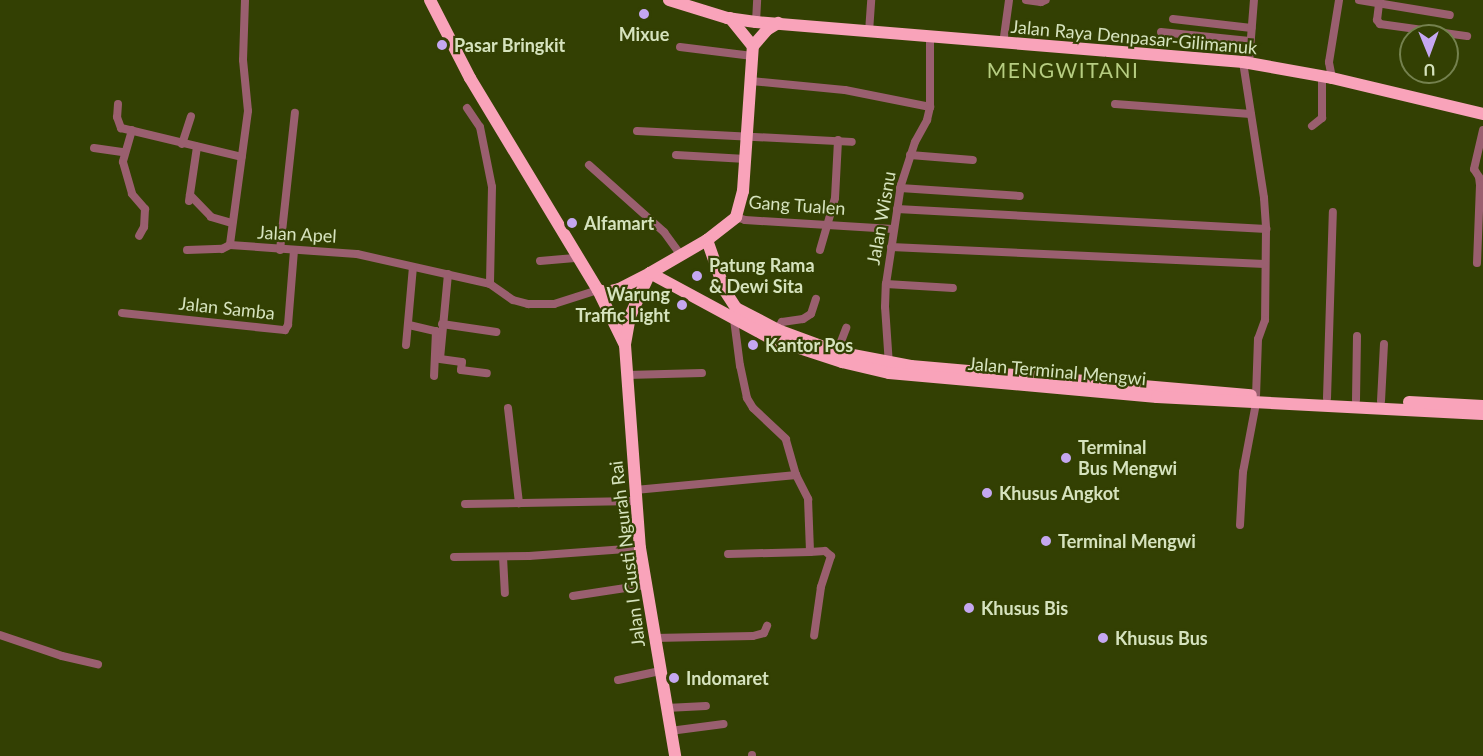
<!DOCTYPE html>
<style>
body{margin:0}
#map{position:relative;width:1483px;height:756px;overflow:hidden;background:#334003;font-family:Lato,sans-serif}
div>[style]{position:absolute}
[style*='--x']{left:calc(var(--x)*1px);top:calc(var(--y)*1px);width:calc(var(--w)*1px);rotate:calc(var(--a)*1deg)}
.minor>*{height:8px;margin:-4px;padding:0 4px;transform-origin:4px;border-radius:4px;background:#9a5f6f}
.highway>*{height:12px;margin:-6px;padding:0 6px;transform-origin:6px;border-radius:6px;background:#f9a3ba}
.dots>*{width:16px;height:16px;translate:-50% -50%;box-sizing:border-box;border:3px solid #334003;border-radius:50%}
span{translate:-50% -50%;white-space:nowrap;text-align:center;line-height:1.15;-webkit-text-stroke:4.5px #334003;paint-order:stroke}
.poi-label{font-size:18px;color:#d6e3be;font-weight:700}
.left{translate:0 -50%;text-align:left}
.right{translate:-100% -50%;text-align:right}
.street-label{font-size:18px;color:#d6e3be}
.quarter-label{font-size:21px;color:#b6cd81;letter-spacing:1.5px}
.north{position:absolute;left:1399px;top:24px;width:60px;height:60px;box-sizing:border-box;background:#334003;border:2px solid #74814e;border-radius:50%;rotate:179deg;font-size:16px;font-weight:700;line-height:24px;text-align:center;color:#d6e3be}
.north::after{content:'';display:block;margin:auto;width:21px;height:27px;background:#c5a7f1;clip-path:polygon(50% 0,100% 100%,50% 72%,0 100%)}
</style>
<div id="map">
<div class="minor">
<div style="--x:245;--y:0;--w:60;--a:91.9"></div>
<div style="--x:243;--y:60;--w:51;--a:84.4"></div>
<div style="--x:248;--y:111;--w:135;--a:97.7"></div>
<div style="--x:230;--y:245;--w:127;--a:4.1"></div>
<div style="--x:357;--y:254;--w:136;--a:12.7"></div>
<div style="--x:490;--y:284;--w:28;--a:35"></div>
<div style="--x:513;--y:300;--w:16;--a:15"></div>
<div style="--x:528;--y:304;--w:26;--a:0"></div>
<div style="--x:554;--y:304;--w:46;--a:-17.7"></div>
<div style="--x:1026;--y:0;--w:15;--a:8"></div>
<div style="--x:1041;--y:2;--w:5;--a:-22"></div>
<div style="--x:1359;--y:0;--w:92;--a:9.4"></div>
<div style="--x:1379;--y:4;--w:16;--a:97"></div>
<div style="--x:1377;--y:20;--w:5;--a:53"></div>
<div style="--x:1380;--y:24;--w:88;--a:7.9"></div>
<div style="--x:1173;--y:19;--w:79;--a:6.6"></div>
<div style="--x:756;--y:22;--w:22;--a:-87"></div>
<div style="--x:869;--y:32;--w:32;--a:-86"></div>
<div style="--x:1161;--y:32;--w:89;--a:5.8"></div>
<div style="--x:1003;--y:44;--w:44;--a:-82.2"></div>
<div style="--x:680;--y:47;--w:73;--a:7.1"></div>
<div style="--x:1243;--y:62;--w:138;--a:81.2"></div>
<div style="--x:1264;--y:198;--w:31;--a:86"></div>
<div style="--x:1266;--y:229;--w:91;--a:90.6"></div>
<div style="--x:1265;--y:320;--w:20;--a:110"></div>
<div style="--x:1258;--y:339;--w:56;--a:92"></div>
<div style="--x:1249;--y:63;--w:63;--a:-85.5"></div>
<div style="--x:1332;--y:78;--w:16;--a:-101"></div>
<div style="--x:1329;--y:62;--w:63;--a:-80.8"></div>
<div style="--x:751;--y:81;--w:94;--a:5.5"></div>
<div style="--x:845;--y:90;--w:87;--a:11.3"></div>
<div style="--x:118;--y:104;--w:13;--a:94"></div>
<div style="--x:117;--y:117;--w:12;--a:70"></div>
<div style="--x:121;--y:128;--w:124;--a:13.5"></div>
<div style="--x:1115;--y:104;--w:136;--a:4.2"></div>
<div style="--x:467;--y:108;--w:23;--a:56"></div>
<div style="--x:480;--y:127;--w:61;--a:78.7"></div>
<div style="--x:492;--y:187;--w:97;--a:91.2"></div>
<div style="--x:1312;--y:126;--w:13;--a:-39"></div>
<div style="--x:1322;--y:118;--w:42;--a:-90"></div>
<div style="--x:132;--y:130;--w:33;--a:106"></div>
<div style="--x:123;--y:162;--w:33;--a:74"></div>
<div style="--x:132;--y:194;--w:20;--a:49"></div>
<div style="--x:145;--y:209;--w:18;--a:93"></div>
<div style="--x:144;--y:227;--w:10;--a:119"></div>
<div style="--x:637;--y:131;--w:215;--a:2.9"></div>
<div style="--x:182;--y:144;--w:29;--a:-72"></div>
<div style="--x:94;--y:148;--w:30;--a:8"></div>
<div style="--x:676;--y:155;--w:70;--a:3.3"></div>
<div style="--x:910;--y:155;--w:63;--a:4.5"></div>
<div style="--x:589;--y:165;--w:101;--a:41.8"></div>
<div style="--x:664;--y:232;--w:29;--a:54"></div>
<div style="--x:900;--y:188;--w:120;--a:3.8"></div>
<div style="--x:190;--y:195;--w:30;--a:46"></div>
<div style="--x:211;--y:217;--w:22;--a:16"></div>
<div style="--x:189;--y:201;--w:55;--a:-81.6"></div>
<div style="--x:897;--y:209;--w:370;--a:3.1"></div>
<div style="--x:736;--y:217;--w:9;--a:18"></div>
<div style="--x:745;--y:220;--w:148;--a:3.5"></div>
<div style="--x:891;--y:247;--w:374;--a:2.6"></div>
<div style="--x:187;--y:250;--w:35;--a:-2"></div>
<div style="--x:222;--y:249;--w:9;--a:-27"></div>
<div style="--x:280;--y:250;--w:138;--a:-83.8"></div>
<div style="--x:820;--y:250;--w:54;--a:-73.9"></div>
<div style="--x:835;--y:198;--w:58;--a:-87"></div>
<div style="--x:540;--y:261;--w:38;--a:-5"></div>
<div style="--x:1477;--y:263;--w:78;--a:-87.8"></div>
<div style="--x:1480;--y:185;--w:8;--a:-97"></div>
<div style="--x:1479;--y:177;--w:9;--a:-122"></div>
<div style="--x:1474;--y:169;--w:40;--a:-77"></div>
<div style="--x:448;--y:274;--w:85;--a:95.4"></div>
<div style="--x:440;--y:359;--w:22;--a:8"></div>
<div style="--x:462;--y:362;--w:8;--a:97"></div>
<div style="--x:461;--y:370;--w:26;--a:7"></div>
<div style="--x:886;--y:284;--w:67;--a:3.4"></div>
<div style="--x:122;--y:313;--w:164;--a:6"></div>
<div style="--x:285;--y:330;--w:6;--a:-59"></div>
<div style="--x:288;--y:325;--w:74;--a:-85.4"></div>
<div style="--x:442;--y:324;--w:55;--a:8.4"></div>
<div style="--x:409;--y:325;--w:28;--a:13"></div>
<div style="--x:436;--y:331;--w:45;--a:92.5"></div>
<div style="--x:775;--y:333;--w:13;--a:-58"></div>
<div style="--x:782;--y:322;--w:21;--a:-8"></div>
<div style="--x:803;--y:319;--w:9;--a:-32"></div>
<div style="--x:811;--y:314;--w:16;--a:-72"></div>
<div style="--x:406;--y:345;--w:78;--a:-84.9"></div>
<div style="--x:837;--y:352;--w:26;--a:-69"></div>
<div style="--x:889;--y:365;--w:58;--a:-93.9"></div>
<div style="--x:885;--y:307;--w:23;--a:-88"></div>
<div style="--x:886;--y:284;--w:100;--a:-81.4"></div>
<div style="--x:901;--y:185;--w:45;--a:-72"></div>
<div style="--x:915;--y:142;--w:25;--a:-61"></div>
<div style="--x:927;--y:120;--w:13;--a:-77"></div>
<div style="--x:930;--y:107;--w:70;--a:-90"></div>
<div style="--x:627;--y:375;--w:75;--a:-1.5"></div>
<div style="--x:1327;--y:398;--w:186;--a:-88.2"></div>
<div style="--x:1356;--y:400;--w:64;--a:-89.1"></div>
<div style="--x:1381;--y:401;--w:57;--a:-87"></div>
<div style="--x:508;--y:408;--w:96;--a:83.4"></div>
<div style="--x:796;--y:475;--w:27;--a:63"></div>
<div style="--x:808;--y:499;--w:53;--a:87.8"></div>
<div style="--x:810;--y:552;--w:15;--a:-4"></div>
<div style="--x:825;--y:551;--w:8;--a:40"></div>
<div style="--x:831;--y:556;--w:33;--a:108"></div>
<div style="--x:821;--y:587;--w:49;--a:98.1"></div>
<div style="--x:635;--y:490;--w:162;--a:-5.3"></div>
<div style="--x:796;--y:475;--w:37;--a:-106"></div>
<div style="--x:786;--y:439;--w:45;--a:-136.8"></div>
<div style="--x:753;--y:408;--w:12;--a:-121"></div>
<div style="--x:747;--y:398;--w:33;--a:-102"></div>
<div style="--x:740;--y:366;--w:47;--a:-97.3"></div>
<div style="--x:465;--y:504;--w:171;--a:-1"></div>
<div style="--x:1240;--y:525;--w:53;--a:-86.8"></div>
<div style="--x:1243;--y:472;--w:70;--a:-79.3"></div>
<div style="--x:728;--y:554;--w:82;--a:-1.4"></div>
<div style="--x:454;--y:557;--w:75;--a:-0.8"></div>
<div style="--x:529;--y:556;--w:111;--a:-4.1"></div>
<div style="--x:503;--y:557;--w:36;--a:87"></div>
<div style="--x:573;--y:596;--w:73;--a:-8.7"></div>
<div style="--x:0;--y:635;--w:65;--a:18.7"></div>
<div style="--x:62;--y:656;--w:37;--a:13"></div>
<div style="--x:654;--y:638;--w:99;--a:-1.2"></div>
<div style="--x:753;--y:636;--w:11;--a:-15"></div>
<div style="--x:764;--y:633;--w:8;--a:-67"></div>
<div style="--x:618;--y:680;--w:43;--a:-12.1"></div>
<div style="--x:666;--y:708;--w:40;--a:-2.9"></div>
<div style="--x:670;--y:731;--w:54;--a:-7.4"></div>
<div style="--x:752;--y:755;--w:1;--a:90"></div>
</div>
<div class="highway">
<div style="--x:430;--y:0;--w:88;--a:62.9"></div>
<div style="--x:470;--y:78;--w:248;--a:58.9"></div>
<div style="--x:598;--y:290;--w:61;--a:63.9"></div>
<div style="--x:669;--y:0;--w:61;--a:17.2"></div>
<div style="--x:727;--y:18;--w:29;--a:8"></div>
<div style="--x:756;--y:22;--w:489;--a:4.7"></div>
<div style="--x:1243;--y:62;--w:90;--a:10.2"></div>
<div style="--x:1332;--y:78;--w:155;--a:13.4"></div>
<div style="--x:730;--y:18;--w:36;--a:51"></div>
<div style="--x:707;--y:240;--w:54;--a:70.6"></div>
<div style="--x:725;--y:291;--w:20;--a:57"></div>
<div style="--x:736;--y:308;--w:47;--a:27.6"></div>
<div style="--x:778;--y:330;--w:63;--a:20.4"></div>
<div style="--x:837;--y:352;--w:75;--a:10.7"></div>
<div style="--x:911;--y:366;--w:341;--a:4.9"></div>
<div style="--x:650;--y:273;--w:139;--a:28.4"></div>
<div style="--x:772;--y:339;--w:74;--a:18.2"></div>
<div style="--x:842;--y:362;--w:48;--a:13.2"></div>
<div style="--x:889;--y:373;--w:269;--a:5.1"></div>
<div style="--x:1157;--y:397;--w:326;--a:3"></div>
<div style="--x:650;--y:273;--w:47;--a:114.9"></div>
<div style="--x:630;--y:316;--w:29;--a:100"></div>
<div style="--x:625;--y:345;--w:204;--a:85.8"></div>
<div style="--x:640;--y:548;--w:211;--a:80.4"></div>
<div style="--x:598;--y:290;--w:9;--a:13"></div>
<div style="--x:607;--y:292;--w:12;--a:-14"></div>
<div style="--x:619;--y:289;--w:35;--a:-27"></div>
<div style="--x:650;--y:273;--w:66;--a:-30.1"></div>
<div style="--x:707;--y:240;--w:37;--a:-38"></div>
<div style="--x:736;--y:217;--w:27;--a:-75"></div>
<div style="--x:743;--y:191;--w:145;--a:-86.1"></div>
<div style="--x:753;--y:46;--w:23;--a:-49"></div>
<div style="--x:768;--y:29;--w:12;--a:-31"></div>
<div style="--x:1409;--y:402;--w:74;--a:3.1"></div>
</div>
<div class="dots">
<div style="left:644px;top:14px;background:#c5a7f1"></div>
<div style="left:442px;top:45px;background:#c5a7f1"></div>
<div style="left:572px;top:223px;background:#c5a7f1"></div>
<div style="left:697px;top:276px;background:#c5a7f1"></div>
<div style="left:682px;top:305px;background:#c5a7f1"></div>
<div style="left:753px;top:345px;background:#c5a7f1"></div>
<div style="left:1066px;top:458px;background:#c5a7f1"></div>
<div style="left:987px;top:493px;background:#c5a7f1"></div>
<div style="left:1046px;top:541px;background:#c5a7f1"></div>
<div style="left:969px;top:608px;background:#c5a7f1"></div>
<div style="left:1103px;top:638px;background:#c5a7f1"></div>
<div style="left:674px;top:678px;background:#c5a7f1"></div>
</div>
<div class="poi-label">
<span style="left:644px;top:34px">Mixue</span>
<span class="left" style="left:454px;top:45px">Pasar Bringkit</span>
<span class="left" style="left:584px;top:223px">Alfamart</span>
<span class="left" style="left:709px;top:276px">Patung Rama<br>&amp; Dewi Sita</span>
<span class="right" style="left:670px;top:305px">Warung<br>Traffic Light</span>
<span class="left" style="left:765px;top:345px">Kantor Pos</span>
<span class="left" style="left:1078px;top:458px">Terminal<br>Bus Mengwi</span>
<span class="left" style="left:999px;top:493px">Khusus Angkot</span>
<span class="left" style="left:1058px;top:541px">Terminal Mengwi</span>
<span class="left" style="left:981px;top:608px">Khusus Bis</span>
<span class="left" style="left:1115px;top:638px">Khusus Bus</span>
<span class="left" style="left:686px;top:678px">Indomaret</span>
</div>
<div class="street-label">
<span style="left:1134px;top:37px;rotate:5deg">Jalan Raya Denpasar-Gilimanuk</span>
<span style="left:797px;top:205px;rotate:4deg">Gang Tualen</span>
<span style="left:881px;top:218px;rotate:-80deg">Jalan Wisnu</span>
<span style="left:297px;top:234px;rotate:3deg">Jalan Apel</span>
<span style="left:227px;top:308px;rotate:6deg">Jalan Samba</span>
<span style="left:1057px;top:371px;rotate:5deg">Jalan Terminal Mengwi</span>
<span style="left:627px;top:554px;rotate:-97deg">Jalan I Gusti Ngurah Rai</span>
</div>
<div class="quarter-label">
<span style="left:1063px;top:70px">MENGWITANI</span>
</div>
<div class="north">U</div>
</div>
